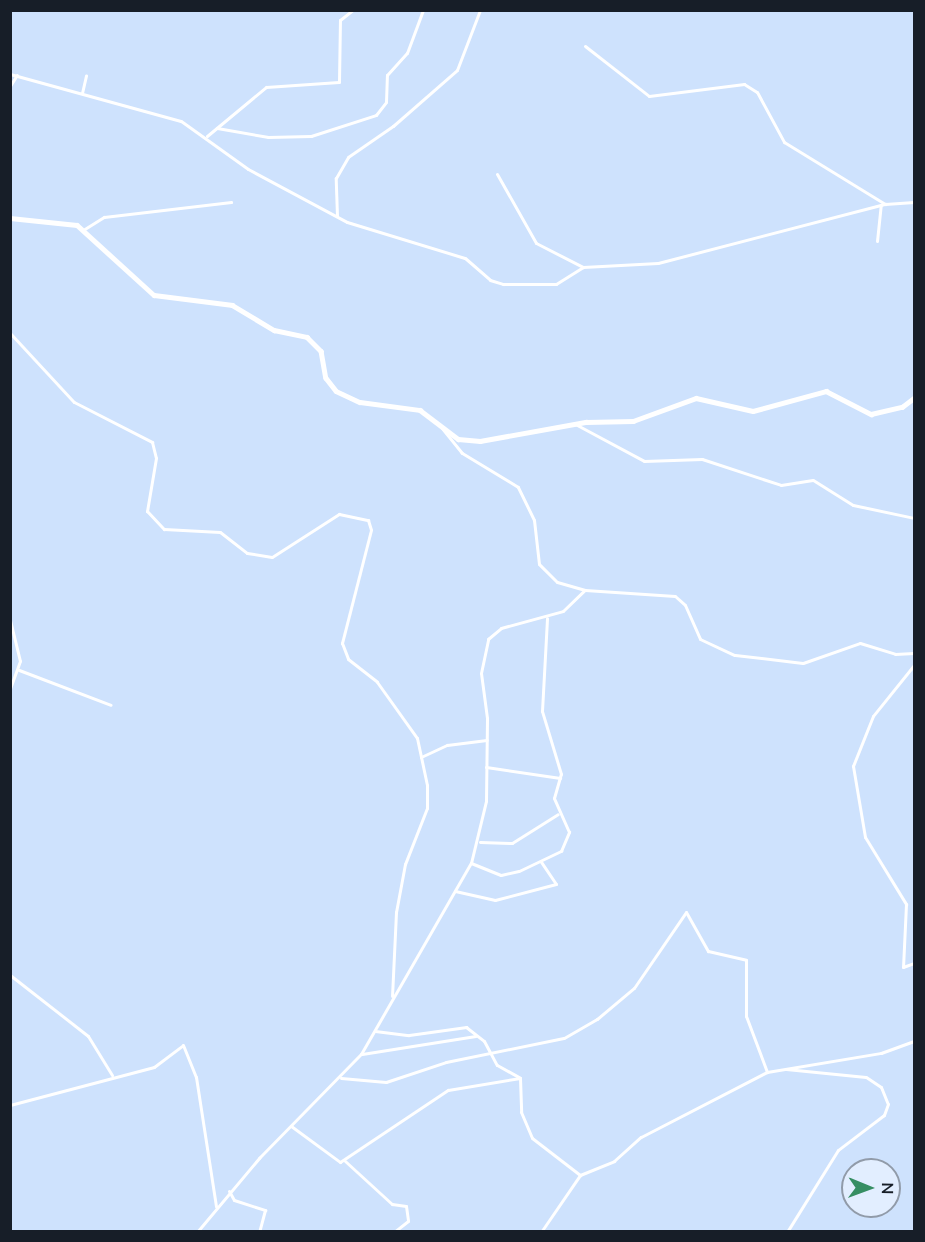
<!DOCTYPE html>
<style>
body{margin:0}
#map{position:relative;width:925px;height:1242px;overflow:hidden;background:#cee2fd;font-family:"Nunito Sans",sans-serif}
div>[style]{position:absolute}
[style*='--x']{left:calc(var(--x)*1px);top:calc(var(--y)*1px);width:calc(var(--w)*1px);rotate:calc(var(--a)*1deg)}
.street>*{height:3px;margin:-1.5px;padding:0 1.5px;transform-origin:1.5px;border-radius:1.5px;background:#fff}
.secondary>*{height:4.5px;margin:-2.25px;padding:0 2.25px;transform-origin:2.25px;border-radius:2.25px;background:#fff}
span{translate:-50% -50%;white-space:nowrap;text-align:center;line-height:1.15;-webkit-text-stroke:4.5px #e2eeff;paint-order:stroke}
.frame{position:absolute;inset:0;border:12px solid #171e28;pointer-events:none}
.north{position:absolute;left:841px;top:1158px;width:60px;height:60px;box-sizing:border-box;background:#e2eeff;border:2px solid #919ba9;border-radius:50%;rotate:91deg;font-size:16px;font-weight:700;line-height:24px;text-align:center;color:#171e28}
.north::after{content:'';display:block;margin:auto;width:21px;height:27px;background:#368e63;clip-path:polygon(50% 0,100% 100%,50% 72%,0 100%)}
</style>
<div id="map">
<div class="street">
<div style="--x:585;--y:46;--w:81;--a:38"></div>
<div style="--x:649;--y:96;--w:96;--a:-7.2"></div>
<div style="--x:744;--y:84;--w:15;--a:32"></div>
<div style="--x:757;--y:92;--w:57;--a:61.6"></div>
<div style="--x:784;--y:142;--w:119;--a:31.5"></div>
<div style="--x:10;--y:74;--w:177;--a:15.4"></div>
<div style="--x:181;--y:121;--w:82;--a:35.6"></div>
<div style="--x:248;--y:169;--w:112;--a:28.2"></div>
<div style="--x:347;--y:222;--w:123;--a:17"></div>
<div style="--x:465;--y:258;--w:33;--a:41"></div>
<div style="--x:490;--y:280;--w:14;--a:17"></div>
<div style="--x:503;--y:284;--w:53;--a:0"></div>
<div style="--x:556;--y:284;--w:32;--a:-32"></div>
<div style="--x:583;--y:267;--w:75;--a:-3.1"></div>
<div style="--x:658;--y:263;--w:235;--a:-14.6"></div>
<div style="--x:885;--y:204;--w:29;--a:-4"></div>
<div style="--x:10;--y:86;--w:13;--a:-58"></div>
<div style="--x:82;--y:93;--w:18;--a:-77"></div>
<div style="--x:217;--y:128;--w:52;--a:10"></div>
<div style="--x:268;--y:137;--w:43;--a:-1.3"></div>
<div style="--x:311;--y:136;--w:68;--a:-17.9"></div>
<div style="--x:376;--y:115;--w:16;--a:-52"></div>
<div style="--x:386;--y:102;--w:27;--a:-88"></div>
<div style="--x:387;--y:75;--w:30;--a:-48"></div>
<div style="--x:407;--y:53;--w:46;--a:-69.6"></div>
<div style="--x:207;--y:136;--w:77;--a:-39.7"></div>
<div style="--x:266;--y:87;--w:73;--a:-3.9"></div>
<div style="--x:339;--y:82;--w:62;--a:-89.1"></div>
<div style="--x:340;--y:20;--w:16;--a:-38"></div>
<div style="--x:497;--y:174;--w:79;--a:60.5"></div>
<div style="--x:536;--y:243;--w:53;--a:27.1"></div>
<div style="--x:337;--y:216;--w:38;--a:-92"></div>
<div style="--x:336;--y:178;--w:24;--a:-60"></div>
<div style="--x:348;--y:157;--w:55;--a:-34.6"></div>
<div style="--x:393;--y:126;--w:85;--a:-41.2"></div>
<div style="--x:457;--y:70;--w:64;--a:-69"></div>
<div style="--x:83;--y:230;--w:25;--a:-32"></div>
<div style="--x:104;--y:217;--w:128;--a:-6.7"></div>
<div style="--x:877;--y:241;--w:36;--a:-84"></div>
<div style="--x:10;--y:333;--w:94;--a:47.2"></div>
<div style="--x:74;--y:402;--w:88;--a:27.1"></div>
<div style="--x:152;--y:442;--w:16;--a:76"></div>
<div style="--x:156;--y:458;--w:54;--a:99.6"></div>
<div style="--x:147;--y:511;--w:25;--a:47"></div>
<div style="--x:164;--y:529;--w:56;--a:3.1"></div>
<div style="--x:220;--y:532;--w:34;--a:38"></div>
<div style="--x:247;--y:553;--w:25;--a:9"></div>
<div style="--x:272;--y:557;--w:80;--a:-32.7"></div>
<div style="--x:339;--y:514;--w:30;--a:12"></div>
<div style="--x:368;--y:520;--w:10;--a:73"></div>
<div style="--x:371;--y:530;--w:117;--a:104.4"></div>
<div style="--x:342;--y:643;--w:17;--a:69"></div>
<div style="--x:348;--y:659;--w:37;--a:38"></div>
<div style="--x:377;--y:682;--w:69;--a:54.5"></div>
<div style="--x:417;--y:738;--w:48;--a:78"></div>
<div style="--x:427;--y:785;--w:23;--a:90"></div>
<div style="--x:427;--y:808;--w:60;--a:111.4"></div>
<div style="--x:405;--y:864;--w:49;--a:100.6"></div>
<div style="--x:396;--y:912;--w:84;--a:92.7"></div>
<div style="--x:577;--y:425;--w:76;--a:28.2"></div>
<div style="--x:644;--y:461;--w:58;--a:-2"></div>
<div style="--x:702;--y:459;--w:83;--a:18.2"></div>
<div style="--x:781;--y:485;--w:32;--a:-9"></div>
<div style="--x:813;--y:480;--w:47;--a:32"></div>
<div style="--x:853;--y:505;--w:62;--a:12"></div>
<div style="--x:585;--y:590;--w:90;--a:3.8"></div>
<div style="--x:675;--y:596;--w:13;--a:42"></div>
<div style="--x:685;--y:605;--w:37;--a:66"></div>
<div style="--x:700;--y:639;--w:38;--a:25"></div>
<div style="--x:735;--y:655;--w:68;--a:6.7"></div>
<div style="--x:803;--y:663;--w:60;--a:-19.3"></div>
<div style="--x:860;--y:643;--w:37;--a:17"></div>
<div style="--x:895;--y:654;--w:19;--a:-3"></div>
<div style="--x:10;--y:620;--w:42;--a:76.3"></div>
<div style="--x:20;--y:661;--w:29;--a:110"></div>
<div style="--x:914;--y:665;--w:65;--a:128.8"></div>
<div style="--x:873;--y:716;--w:54;--a:111.8"></div>
<div style="--x:853;--y:766;--w:72;--a:80.4"></div>
<div style="--x:865;--y:837;--w:79;--a:58.5"></div>
<div style="--x:906;--y:904;--w:63;--a:92.7"></div>
<div style="--x:903;--y:967;--w:12;--a:-20"></div>
<div style="--x:19;--y:670;--w:98;--a:20.8"></div>
<div style="--x:421;--y:757;--w:29;--a:-25"></div>
<div style="--x:447;--y:745;--w:40;--a:-7.1"></div>
<div style="--x:486;--y:767;--w:75;--a:8.5"></div>
<div style="--x:480;--y:842;--w:32;--a:2"></div>
<div style="--x:512;--y:843;--w:54;--a:-32.2"></div>
<div style="--x:471;--y:863;--w:32;--a:22"></div>
<div style="--x:501;--y:875;--w:18;--a:-13"></div>
<div style="--x:519;--y:871;--w:47;--a:-25.5"></div>
<div style="--x:561;--y:851;--w:21;--a:-67"></div>
<div style="--x:569;--y:832;--w:37;--a:-114"></div>
<div style="--x:554;--y:798;--w:25;--a:-74"></div>
<div style="--x:561;--y:774;--w:66;--a:-106.8"></div>
<div style="--x:542;--y:711;--w:93;--a:-86.9"></div>
<div style="--x:455;--y:891;--w:41;--a:12.7"></div>
<div style="--x:495;--y:900;--w:63;--a:-14.7"></div>
<div style="--x:556;--y:884;--w:27;--a:-124"></div>
<div style="--x:10;--y:975;--w:99;--a:38"></div>
<div style="--x:88;--y:1036;--w:46;--a:58.4"></div>
<div style="--x:375;--y:1031;--w:34;--a:7"></div>
<div style="--x:409;--y:1035;--w:58;--a:-8"></div>
<div style="--x:466;--y:1027;--w:23;--a:38"></div>
<div style="--x:484;--y:1041;--w:27;--a:62"></div>
<div style="--x:497;--y:1065;--w:26;--a:29"></div>
<div style="--x:520;--y:1078;--w:34;--a:88"></div>
<div style="--x:521;--y:1112;--w:28;--a:67"></div>
<div style="--x:532;--y:1138;--w:61;--a:37.6"></div>
<div style="--x:362;--y:1054;--w:115;--a:-9"></div>
<div style="--x:786;--y:1069;--w:80;--a:5.7"></div>
<div style="--x:866;--y:1077;--w:18;--a:34"></div>
<div style="--x:881;--y:1087;--w:18;--a:68"></div>
<div style="--x:888;--y:1104;--w:12;--a:110"></div>
<div style="--x:884;--y:1115;--w:58;--a:142.7"></div>
<div style="--x:838;--y:1150;--w:97;--a:121.9"></div>
<div style="--x:341;--y:1078;--w:45;--a:5.1"></div>
<div style="--x:386;--y:1082;--w:63;--a:-18.4"></div>
<div style="--x:446;--y:1062;--w:120;--a:-11.5"></div>
<div style="--x:564;--y:1038;--w:38;--a:-30"></div>
<div style="--x:597;--y:1019;--w:48;--a:-40"></div>
<div style="--x:634;--y:988;--w:92;--a:-55.6"></div>
<div style="--x:686;--y:912;--w:45;--a:60.6"></div>
<div style="--x:708;--y:951;--w:39;--a:13"></div>
<div style="--x:746;--y:960;--w:56;--a:90"></div>
<div style="--x:746;--y:1016;--w:60;--a:69.4"></div>
<div style="--x:767;--y:1072;--w:116;--a:-9.5"></div>
<div style="--x:881;--y:1053;--w:35;--a:-20"></div>
<div style="--x:10;--y:1105;--w:149;--a:-14.8"></div>
<div style="--x:154;--y:1067;--w:36;--a:-37"></div>
<div style="--x:183;--y:1045;--w:35;--a:68"></div>
<div style="--x:196;--y:1077;--w:131;--a:81.2"></div>
<div style="--x:291;--y:1126;--w:61;--a:36.3"></div>
<div style="--x:340;--y:1162;--w:130;--a:-33.7"></div>
<div style="--x:448;--y:1090;--w:73;--a:-9.5"></div>
<div style="--x:345;--y:1161;--w:64;--a:42.5"></div>
<div style="--x:392;--y:1204;--w:14;--a:8"></div>
<div style="--x:406;--y:1206;--w:15;--a:82"></div>
<div style="--x:408;--y:1221;--w:18;--a:142"></div>
<div style="--x:229;--y:1191;--w:10;--a:61"></div>
<div style="--x:234;--y:1200;--w:33;--a:18"></div>
<div style="--x:265;--y:1210;--w:23;--a:105"></div>
<div style="--x:197;--y:1232;--w:97;--a:-50"></div>
<div style="--x:259;--y:1158;--w:146;--a:-45.6"></div>
<div style="--x:361;--y:1054;--w:220;--a:-60.1"></div>
<div style="--x:471;--y:863;--w:64;--a:-76.4"></div>
<div style="--x:486;--y:801;--w:83;--a:-89.3"></div>
<div style="--x:487;--y:718;--w:45;--a:-97.6"></div>
<div style="--x:481;--y:673;--w:35;--a:-78"></div>
<div style="--x:488;--y:639;--w:17;--a:-40"></div>
<div style="--x:501;--y:628;--w:64;--a:-15.3"></div>
<div style="--x:563;--y:611;--w:30;--a:-44"></div>
<div style="--x:585;--y:590;--w:29;--a:-164"></div>
<div style="--x:557;--y:582;--w:25;--a:-135"></div>
<div style="--x:539;--y:564;--w:44;--a:-96.5"></div>
<div style="--x:534;--y:520;--w:37;--a:-116"></div>
<div style="--x:518;--y:487;--w:66;--a:-148.7"></div>
<div style="--x:462;--y:453;--w:32;--a:-129"></div>
<div style="--x:541;--y:1232;--w:69;--a:-55.6"></div>
<div style="--x:580;--y:1175;--w:37;--a:-22"></div>
<div style="--x:614;--y:1161;--w:36;--a:-42"></div>
<div style="--x:641;--y:1137;--w:142;--a:-27.3"></div>
</div>
<div class="secondary">
<div style="--x:10;--y:218;--w:67;--a:6"></div>
<div style="--x:77;--y:225;--w:104;--a:42.3"></div>
<div style="--x:154;--y:295;--w:79;--a:7.3"></div>
<div style="--x:232;--y:305;--w:49;--a:30.8"></div>
<div style="--x:274;--y:330;--w:34;--a:12"></div>
<div style="--x:307;--y:337;--w:20;--a:45"></div>
<div style="--x:321;--y:351;--w:27;--a:80"></div>
<div style="--x:326;--y:378;--w:16;--a:52"></div>
<div style="--x:336;--y:391;--w:26;--a:25"></div>
<div style="--x:360;--y:402;--w:61;--a:7.6"></div>
<div style="--x:420;--y:410;--w:48;--a:37.3"></div>
<div style="--x:458;--y:439;--w:22;--a:5"></div>
<div style="--x:480;--y:441;--w:108;--a:-10.2"></div>
<div style="--x:586;--y:422;--w:47;--a:-1.2"></div>
<div style="--x:633;--y:421;--w:67;--a:-20.1"></div>
<div style="--x:696;--y:398;--w:58;--a:12.8"></div>
<div style="--x:753;--y:411;--w:76;--a:-15.3"></div>
<div style="--x:826;--y:391;--w:51;--a:27.1"></div>
<div style="--x:871;--y:414;--w:32;--a:-13"></div>
<div style="--x:902;--y:407;--w:15;--a:-37"></div>
</div>
<div class="frame"></div>
<div class="north">N</div>
</div>
